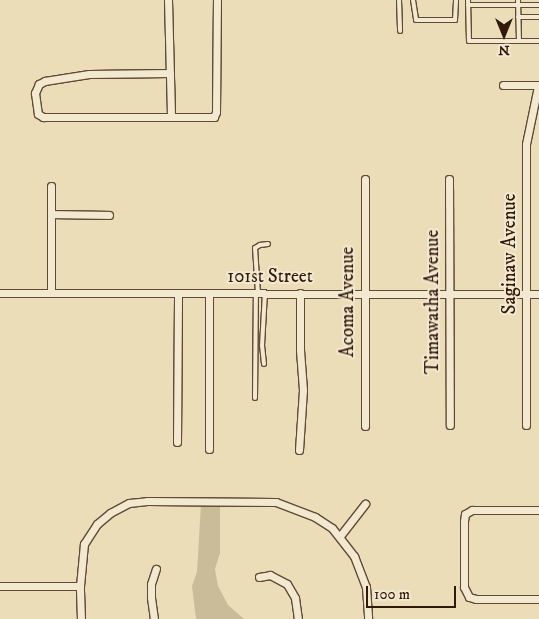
<!DOCTYPE html>
<style>
body{margin:0}
#map{position:relative;width:539px;height:619px;overflow:hidden;background:#ebddb7;font-family:"IM FELL DW Pica",serif}
div>[style]{position:absolute}
[style*='--x']{left:calc(var(--x)*1px);top:calc(var(--y)*1px);width:calc(var(--w)*1px);rotate:calc(var(--a)*1deg)}
.green>*{inset:0;background:#cbbc99}
.roads{filter:drop-shadow(1px 0 #604a34) drop-shadow(-1px 0 #604a34) drop-shadow(0 1px #604a34) drop-shadow(0 -1px #604a34)}
.lane>*{height:4px;margin:-2px;padding:0 2px;transform-origin:2px;border-radius:2px;background:#f2e9d0}
.street>*{height:7px;margin:-3.5px;padding:0 3.5px;transform-origin:3.5px;border-radius:3.5px;background:#f2e9d0}
span{translate:-50% -50%;white-space:nowrap;text-align:center;line-height:1.15;-webkit-text-stroke:4px #f2e9d0;paint-order:stroke}
.street-label{font-size:19px;color:#311909}
.north{position:absolute;left:479px;top:10px;width:50px;height:50px;-webkit-text-stroke:4px #f2e9d0;paint-order:stroke;rotate:180deg;font-size:14px;font-weight:700;line-height:20px;text-align:center;color:#311909}
.north::after{content:'';display:block;margin:auto;width:18px;height:22px;background:#311909;clip-path:polygon(50% 0,100% 100%,50% 72%,0 100%)}
.scale{position:absolute;left:366px;top:586px;width:90px;height:22px;box-sizing:border-box;border:2px solid #311909;border-top:0;padding-left:6px;font-size:15px;line-height:18px;white-space:nowrap;color:#311909;-webkit-text-stroke:4px #f2e9d0;paint-order:stroke}
</style>
<div id="map">
<div class="green">
<div style="clip-path:polygon(201px 504px,220px 504px,220px 553px,215px 569px,218px 586px,228px 605px,244px 619px,196px 619px,192px 586px,197px 572px)"></div>
</div>
<div class="roads">
<div class="lane">
<div style="--x:399;--y:0;--w:31;--a:88"></div>
<div style="--x:413;--y:0;--w:20;--a:81"></div>
<div style="--x:416;--y:20;--w:39;--a:0"></div>
<div style="--x:455;--y:20;--w:20;--a:-87"></div>
<div style="--x:468;--y:0;--w:41;--a:88.6"></div>
<div style="--x:469;--y:41;--w:70;--a:0"></div>
<div style="--x:518;--y:0;--w:41;--a:88.6"></div>
<div style="--x:468;--y:5;--w:71;--a:0"></div>
<div style="--x:518;--y:17;--w:21;--a:0"></div>
<div style="--x:258;--y:293;--w:45;--a:-93.8"></div>
<div style="--x:255;--y:248;--w:6;--a:-31"></div>
<div style="--x:260;--y:245;--w:8;--a:-7"></div>
<div style="--x:264;--y:364;--w:18;--a:-96"></div>
<div style="--x:262;--y:346;--w:53;--a:-86.8"></div>
<div style="--x:255;--y:398;--w:105;--a:-89.5"></div>
</div>
<div class="street">
<div style="--x:168;--y:0;--w:117;--a:88.5"></div>
<div style="--x:170;--y:73;--w:81;--a:179.3"></div>
<div style="--x:89;--y:74;--w:45;--a:171"></div>
<div style="--x:45;--y:81;--w:7;--a:153"></div>
<div style="--x:39;--y:84;--w:10;--a:114"></div>
<div style="--x:35;--y:93;--w:21;--a:82"></div>
<div style="--x:38;--y:114;--w:6;--a:31"></div>
<div style="--x:43;--y:117;--w:171;--a:0"></div>
<div style="--x:214;--y:117;--w:5;--a:-68"></div>
<div style="--x:216;--y:112;--w:112;--a:-89.5"></div>
<div style="--x:503;--y:85;--w:36;--a:0"></div>
<div style="--x:365;--y:179;--w:247;--a:90"></div>
<div style="--x:449;--y:179;--w:246;--a:89.8"></div>
<div style="--x:52;--y:214;--w:57;--a:1"></div>
<div style="--x:0;--y:293;--w:539;--a:0.11"></div>
<div style="--x:51;--y:293;--w:107;--a:-90"></div>
<div style="--x:209;--y:293;--w:156;--a:90"></div>
<div style="--x:526;--y:425;--w:281;--a:-90"></div>
<div style="--x:526;--y:144;--w:59;--a:-78.3"></div>
<div style="--x:177;--y:442;--w:149;--a:-89.6"></div>
<div style="--x:299;--y:450;--w:60;--a:-86.2"></div>
<div style="--x:303;--y:390;--w:40;--a:-94.3"></div>
<div style="--x:300;--y:350;--w:57;--a:-90"></div>
<div style="--x:539;--y:510;--w:67;--a:180"></div>
<div style="--x:472;--y:510;--w:8;--a:150"></div>
<div style="--x:465;--y:514;--w:7;--a:98"></div>
<div style="--x:464;--y:521;--w:66;--a:90"></div>
<div style="--x:464;--y:587;--w:11;--a:63"></div>
<div style="--x:469;--y:597;--w:7;--a:16"></div>
<div style="--x:476;--y:599;--w:63;--a:0"></div>
<div style="--x:340;--y:536;--w:41;--a:-52"></div>
<div style="--x:259;--y:577;--w:11;--a:-10"></div>
<div style="--x:270;--y:575;--w:19;--a:28"></div>
<div style="--x:287;--y:584;--w:16;--a:60"></div>
<div style="--x:295;--y:598;--w:21;--a:82"></div>
<div style="--x:0;--y:586;--w:80;--a:0"></div>
<div style="--x:81;--y:619;--w:33;--a:-92"></div>
<div style="--x:80;--y:586;--w:42;--a:-84.6"></div>
<div style="--x:84;--y:544;--w:24;--a:-57"></div>
<div style="--x:97;--y:524;--w:17;--a:-40"></div>
<div style="--x:110;--y:513;--w:21;--a:-28"></div>
<div style="--x:129;--y:503;--w:18;--a:-6"></div>
<div style="--x:147;--y:501;--w:129;--a:0.4"></div>
<div style="--x:276;--y:502;--w:42;--a:21"></div>
<div style="--x:315;--y:517;--w:20;--a:33"></div>
<div style="--x:332;--y:528;--w:36;--a:52"></div>
<div style="--x:354;--y:556;--w:33;--a:69"></div>
<div style="--x:366;--y:587;--w:32;--a:86"></div>
<div style="--x:154;--y:619;--w:22;--a:-98"></div>
<div style="--x:151;--y:597;--w:13;--a:-90"></div>
<div style="--x:151;--y:584;--w:16;--a:-72"></div>
</div>
</div>
<div class="street-label">
<span style="left:510px;top:254px;rotate:-90deg">Saginaw Avenue</span>
<span style="left:270px;top:277px">101st Street</span>
<span style="left:348px;top:302px;rotate:-90deg">Acoma Avenue</span>
<span style="left:433px;top:302px;rotate:-90deg">Timawatha Avenue</span>
</div>
<div class="north">N</div>
<div class="scale">100 m</div>
</div>
